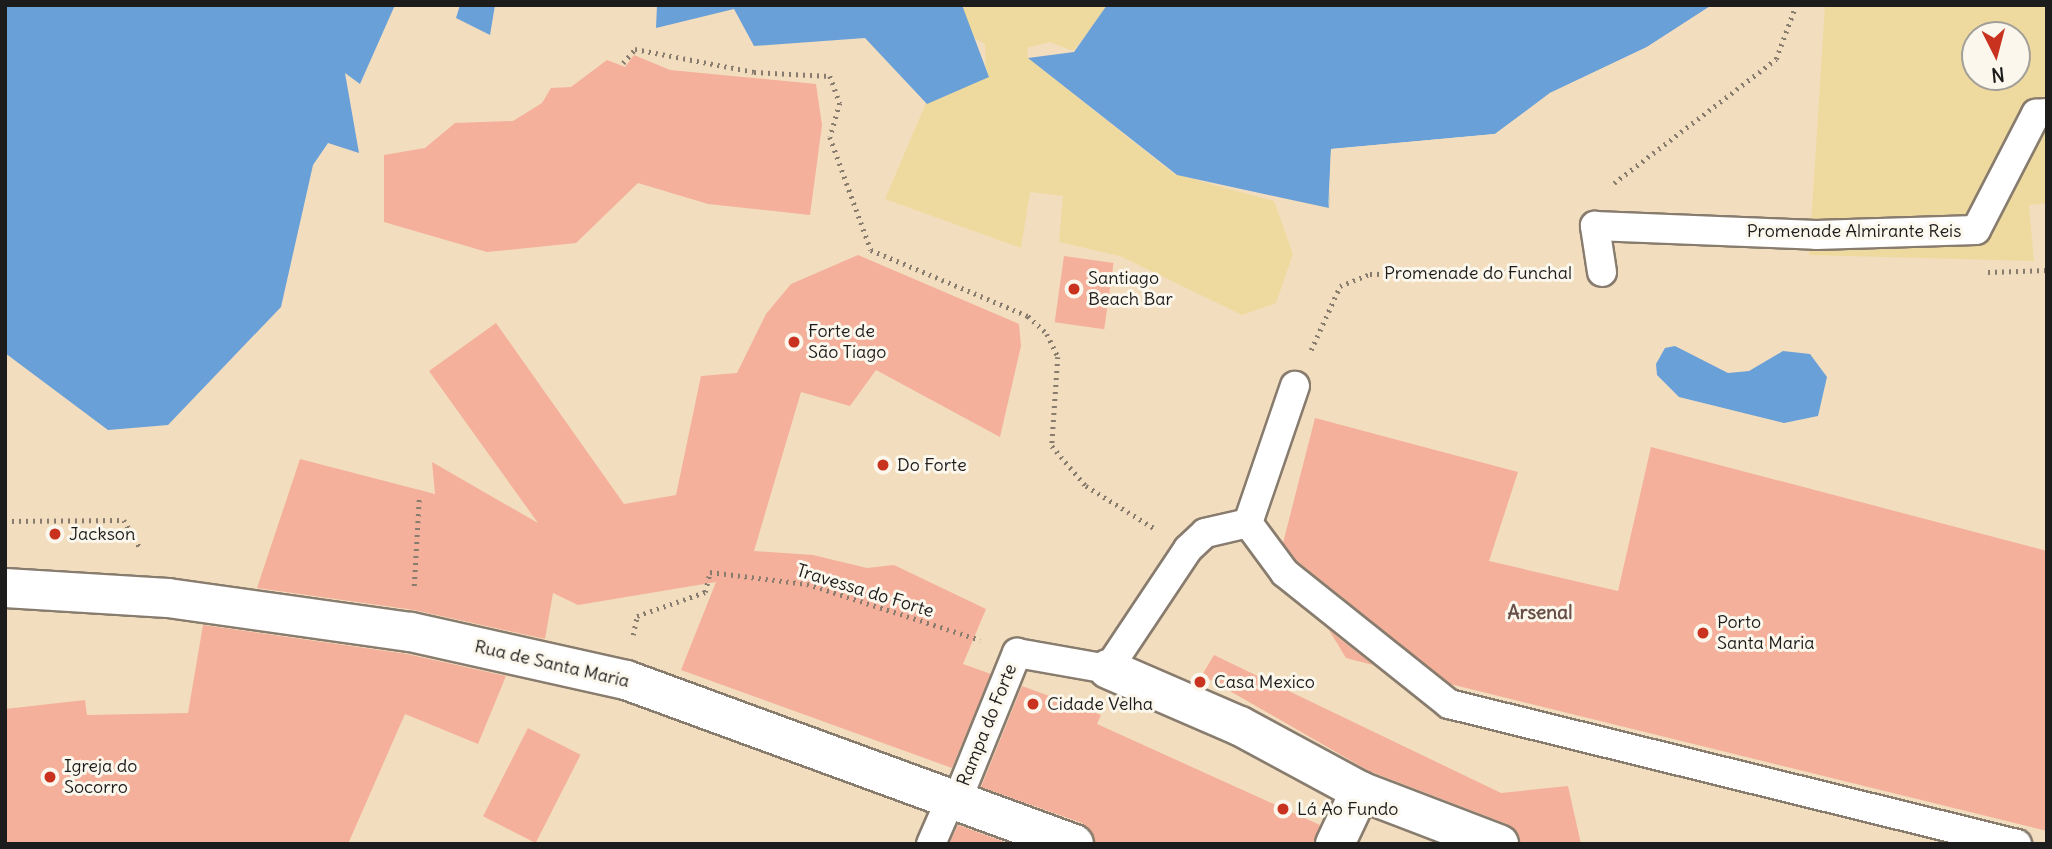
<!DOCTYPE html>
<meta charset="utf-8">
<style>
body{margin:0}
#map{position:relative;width:2052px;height:849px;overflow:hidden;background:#f3ddbf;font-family:Delius,sans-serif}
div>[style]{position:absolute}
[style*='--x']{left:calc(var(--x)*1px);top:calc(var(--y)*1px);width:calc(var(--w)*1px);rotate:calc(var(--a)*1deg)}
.sand>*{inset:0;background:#eeda9e}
.water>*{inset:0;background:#69a0d7}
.pier>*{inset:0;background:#f3ddbf}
.building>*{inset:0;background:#f4b09a;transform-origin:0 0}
.path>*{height:4.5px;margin-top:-2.25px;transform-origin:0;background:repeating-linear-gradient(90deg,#887c6e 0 2px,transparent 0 7px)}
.roads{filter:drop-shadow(2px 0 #887c6e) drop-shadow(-2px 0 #887c6e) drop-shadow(0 2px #887c6e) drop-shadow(0 -2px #887c6e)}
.service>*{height:28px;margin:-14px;padding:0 14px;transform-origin:14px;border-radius:14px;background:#fff}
.pedestrian>*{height:38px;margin:-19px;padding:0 19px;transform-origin:19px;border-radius:19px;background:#fff}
.minor>*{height:38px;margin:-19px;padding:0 19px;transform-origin:19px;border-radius:19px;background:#fff}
.dots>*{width:19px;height:19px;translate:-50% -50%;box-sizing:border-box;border:4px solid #fbf7ec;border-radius:50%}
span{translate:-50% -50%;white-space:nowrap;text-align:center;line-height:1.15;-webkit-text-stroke:6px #fbf7ec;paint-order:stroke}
.street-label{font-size:18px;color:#1c1c1c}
.poi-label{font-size:18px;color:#1c1c1c}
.left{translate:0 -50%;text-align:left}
.neighbourhood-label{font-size:19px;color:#685048;font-weight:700}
.frame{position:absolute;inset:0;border:7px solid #1c1c1c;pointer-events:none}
.north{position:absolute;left:1961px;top:21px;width:70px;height:70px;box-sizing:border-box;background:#fbf7ec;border:2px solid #a29f99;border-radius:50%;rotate:174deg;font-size:19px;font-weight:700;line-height:28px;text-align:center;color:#1c1c1c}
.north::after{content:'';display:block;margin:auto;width:24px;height:32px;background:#c8321e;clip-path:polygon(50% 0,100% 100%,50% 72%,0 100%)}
</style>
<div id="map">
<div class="sand">
<div style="clip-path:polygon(961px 5px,1110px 5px,1073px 51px,1050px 42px,1027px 48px,1028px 58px,1174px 174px,1274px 201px,1293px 254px,1276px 303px,1242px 315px,1120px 256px,1059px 242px,1063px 196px,1030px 192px,1021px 248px,885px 199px,926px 103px,986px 75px,985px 44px,973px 37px)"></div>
<div style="clip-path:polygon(evenodd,1825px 5px,2047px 5px,2047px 203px,2029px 205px,2034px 261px,1809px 255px,1825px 5px,1975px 35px,2017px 35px,2017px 77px,1975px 77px,1975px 35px)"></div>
</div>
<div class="water">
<div style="clip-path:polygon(5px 5px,395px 5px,360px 84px,345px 73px,359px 153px,328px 143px,313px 165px,281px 307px,168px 425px,108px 430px,5px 353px)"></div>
<div style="clip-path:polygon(460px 5px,495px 5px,490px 35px,456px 18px)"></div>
<div style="clip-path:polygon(657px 5px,962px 5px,989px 77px,927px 104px,865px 38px,754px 46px,734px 9px,656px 28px)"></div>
<div style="clip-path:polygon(1107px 5px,1712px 5px,1647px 47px,1550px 93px,1495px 134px,1331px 149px,1329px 208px,1177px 175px,1028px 58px,1074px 52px)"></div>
<div style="clip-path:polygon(1675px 346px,1728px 373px,1749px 371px,1783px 351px,1810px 354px,1827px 377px,1818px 416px,1784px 423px,1679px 397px,1657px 375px,1656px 364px,1665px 348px)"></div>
</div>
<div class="pier">
<div style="clip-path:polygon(1712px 5px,1704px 17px,1648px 51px,1552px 96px,1496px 137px,1374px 154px,1334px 153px,1328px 211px,1331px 149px,1495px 134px,1550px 93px,1647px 47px)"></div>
</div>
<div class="building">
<div style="clip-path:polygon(634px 55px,670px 70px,816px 84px,822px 125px,810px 215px,708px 204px,638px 183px,576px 243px,487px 252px,384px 222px,384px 155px,425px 148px,455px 123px,513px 121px,542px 103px,551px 88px,571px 87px,607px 60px,625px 67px)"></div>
<div style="clip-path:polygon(858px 255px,1019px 324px,1021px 346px,1000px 437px,876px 370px,850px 406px,801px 392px,754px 551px,813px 555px,867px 568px,894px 565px,986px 609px,963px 664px,991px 674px,952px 768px,681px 670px,716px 582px,578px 605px,553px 593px,545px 639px,414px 610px,257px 588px,300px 459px,435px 494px,432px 462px,538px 523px,429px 371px,496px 323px,624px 504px,676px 495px,701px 376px,737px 373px,766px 314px,791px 284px)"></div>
<div style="left:1064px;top:256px;width:50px;height:67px;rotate:8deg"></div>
<div style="clip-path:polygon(1315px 418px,1518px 472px,1489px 561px,1618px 591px,1651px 447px,2047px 551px,2047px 831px,1450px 684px,1297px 561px,1283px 543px)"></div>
<div style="clip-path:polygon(203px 625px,407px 654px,506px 676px,478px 744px,405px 714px,348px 844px,5px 844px,5px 709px,85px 700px,87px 715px,188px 713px)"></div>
<div style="clip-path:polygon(1329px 630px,1373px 665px,1346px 658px)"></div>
<div style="clip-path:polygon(1214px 655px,1501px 793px,1568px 786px,1581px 844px,1520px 844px,1507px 824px,1369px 771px,1202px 675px)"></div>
<div style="clip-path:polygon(1022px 686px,1101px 715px,1097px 724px,1320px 825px,1313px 844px,1095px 844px,1082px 823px,981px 787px)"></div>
<div style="left:528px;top:728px;width:59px;height:99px;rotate:27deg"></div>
<div style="clip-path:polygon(958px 825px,1010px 844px,949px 844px)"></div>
</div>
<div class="path">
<div style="--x:623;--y:63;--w:18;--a:-49"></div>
<div style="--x:635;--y:49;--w:121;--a:10.9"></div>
<div style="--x:754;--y:72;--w:76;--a:3"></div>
<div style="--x:830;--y:76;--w:29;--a:70"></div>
<div style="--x:840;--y:103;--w:35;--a:106"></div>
<div style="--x:830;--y:137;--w:120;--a:70.1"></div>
<div style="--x:871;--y:250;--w:170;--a:22.8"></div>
<div style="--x:1028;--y:316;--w:26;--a:43"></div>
<div style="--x:1047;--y:334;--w:25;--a:64"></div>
<div style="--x:1058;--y:357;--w:89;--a:93.9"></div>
<div style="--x:1052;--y:446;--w:52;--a:49.6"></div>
<div style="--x:1086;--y:486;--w:80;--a:31.7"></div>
<div style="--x:1614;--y:183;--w:204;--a:-37.4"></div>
<div style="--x:1776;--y:59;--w:58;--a:-69.7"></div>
<div style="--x:1988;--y:272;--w:59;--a:-1.9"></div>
<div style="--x:1311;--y:350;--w:70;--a:-65.6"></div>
<div style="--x:1340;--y:286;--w:32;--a:-22"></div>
<div style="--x:1370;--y:274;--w:190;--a:-0.6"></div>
<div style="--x:5;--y:521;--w:119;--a:-0.5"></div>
<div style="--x:124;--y:520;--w:34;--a:60"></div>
<div style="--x:414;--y:586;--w:87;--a:-86.7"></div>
<div style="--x:633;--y:635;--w:19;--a:-78"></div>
<div style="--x:637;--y:616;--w:72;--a:-19.4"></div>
<div style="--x:705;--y:592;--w:21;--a:-76"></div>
<div style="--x:710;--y:572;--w:98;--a:7.1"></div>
<div style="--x:807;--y:584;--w:182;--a:17.9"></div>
</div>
<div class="roads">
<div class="service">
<div style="--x:1602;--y:272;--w:47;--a:-98.7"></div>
<div style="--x:1595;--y:226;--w:221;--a:2.3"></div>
<div style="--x:1816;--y:235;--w:160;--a:-1.8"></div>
<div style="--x:1976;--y:230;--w:131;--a:-62.7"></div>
<div style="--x:2036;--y:114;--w:11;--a:-5"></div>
<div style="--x:1248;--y:523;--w:62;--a:53.5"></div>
<div style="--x:1285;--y:573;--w:210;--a:38.6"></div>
<div style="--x:1449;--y:704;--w:585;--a:13.85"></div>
<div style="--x:1248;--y:523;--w:145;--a:-71.1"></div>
<div style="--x:958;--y:798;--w:157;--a:-67.9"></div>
<div style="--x:1017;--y:653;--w:92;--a:10"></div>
<div style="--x:1108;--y:669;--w:144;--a:-56.3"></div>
<div style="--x:1188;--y:549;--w:23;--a:-43"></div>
<div style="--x:1205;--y:533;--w:44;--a:-13.1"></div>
<div style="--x:931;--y:844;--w:52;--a:-66.4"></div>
</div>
<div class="pedestrian">
<div style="--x:1108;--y:669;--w:144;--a:23.4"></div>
<div style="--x:1240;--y:726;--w:136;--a:28.4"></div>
<div style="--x:1360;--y:791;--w:149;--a:20.9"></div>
<div style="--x:1335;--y:844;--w:59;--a:-64.7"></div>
</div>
<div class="minor">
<div style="--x:5;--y:588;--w:163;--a:3.5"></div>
<div style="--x:168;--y:598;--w:245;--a:8"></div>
<div style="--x:411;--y:632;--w:220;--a:12.6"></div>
<div style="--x:626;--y:680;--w:477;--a:20.1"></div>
</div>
</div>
<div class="dots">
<div style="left:1074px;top:289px;background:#c8321e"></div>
<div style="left:794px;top:342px;background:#c8321e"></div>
<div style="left:883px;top:465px;background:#c8321e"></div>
<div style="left:55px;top:534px;background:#c8321e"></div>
<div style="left:1703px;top:633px;background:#c8321e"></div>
<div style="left:1200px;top:682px;background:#c8321e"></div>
<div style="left:1033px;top:704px;background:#c8321e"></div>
<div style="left:50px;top:777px;background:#c8321e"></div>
<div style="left:1283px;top:809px;background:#c8321e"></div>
</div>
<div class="street-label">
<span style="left:1854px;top:231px">Promenade Almirante Reis</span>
<span style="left:1478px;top:273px">Promenade do Funchal</span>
<span style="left:865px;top:591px;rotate:17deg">Travessa do Forte</span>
<span style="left:552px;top:664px;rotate:13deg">Rua de Santa Maria</span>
<span style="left:987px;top:725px;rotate:-68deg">Rampa do Forte</span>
</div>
<div class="poi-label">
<span class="left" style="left:1088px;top:289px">Santiago<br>Beach Bar</span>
<span class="left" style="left:808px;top:342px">Forte de<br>São Tiago</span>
<span class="left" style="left:897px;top:465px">Do Forte</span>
<span class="left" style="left:69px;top:534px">Jackson</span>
<span class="left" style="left:1717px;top:633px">Porto<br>Santa Maria</span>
<span class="left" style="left:1214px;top:682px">Casa Mexico</span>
<span class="left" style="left:1047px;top:704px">Cidade Velha</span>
<span class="left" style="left:64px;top:777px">Igreja do<br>Socorro</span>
<span class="left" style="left:1297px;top:809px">Lá Ao Fundo</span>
</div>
<div class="neighbourhood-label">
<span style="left:1540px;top:613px">Arsenal</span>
</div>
<div class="frame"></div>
<div class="north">N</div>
</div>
